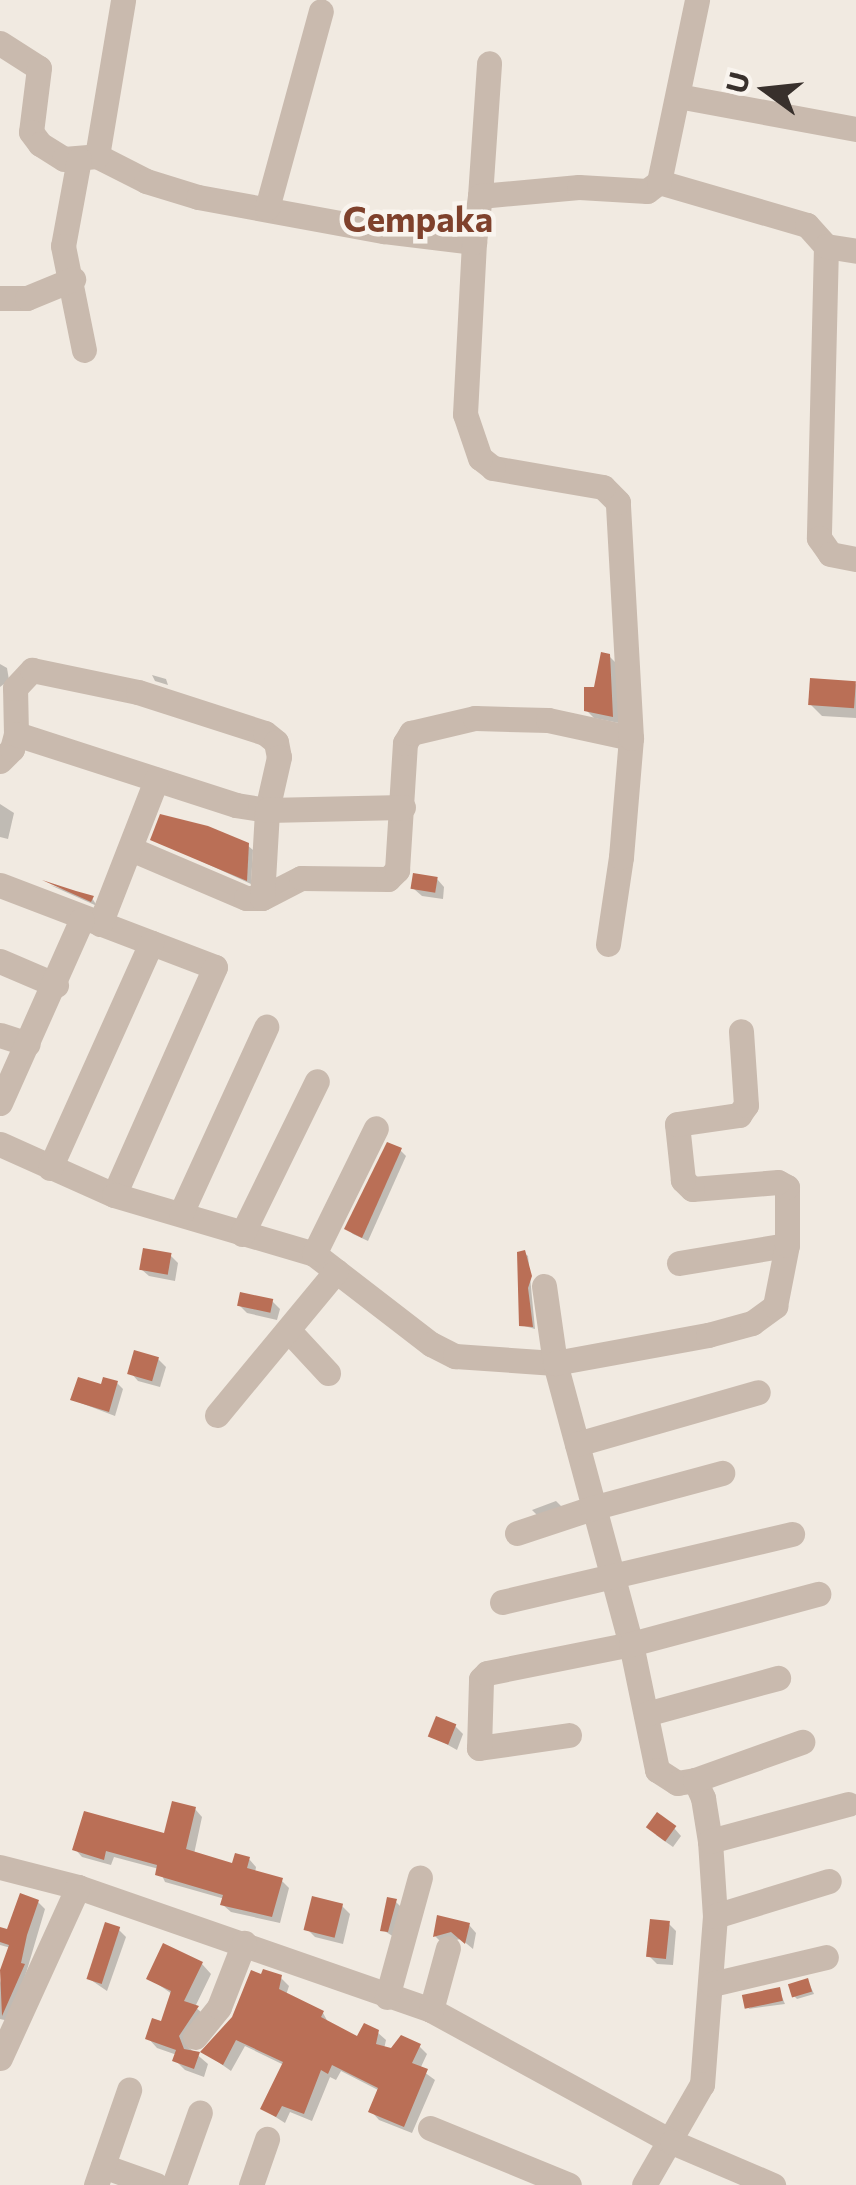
<!DOCTYPE html>
<style>
body{margin:0}
#map{position:relative;width:856px;height:2185px;overflow:hidden;background:#f1eae1;font-family:Commissioner,sans-serif}
div>[style]{position:absolute}
[style*='--x']{left:calc(var(--x)*1px);top:calc(var(--y)*1px);width:calc(var(--w)*1px);rotate:calc(var(--a)*1deg)}
.shadow>*{inset:0;background:#0003}
.building>*{inset:0;background:#ba6f56;transform-origin:0 0}
.minor>*{height:25px;margin:-12.5px;padding:0 12.5px;transform-origin:12.5px;border-radius:12.5px;background:#c9baae}
span{translate:-50% -50%;white-space:nowrap;text-align:center;line-height:1.15;-webkit-text-stroke:9px #f9f4ee;paint-order:stroke}
.quarter-label{font-size:35px;color:#7f412c;font-weight:700}
.north{position:absolute;left:716px;top:40px;width:100px;height:100px;-webkit-text-stroke:8px #f9f4ee;paint-order:stroke;rotate:285deg;font-size:28px;font-weight:700;line-height:40px;text-align:center;color:#38302c}
.north::after{content:'';display:block;margin:auto;width:35px;height:45px;background:#38302c;clip-path:polygon(50% 0,100% 100%,50% 72%,0 100%)}
</style>
<div id="map">
<div class="shadow">
<div style="clip-path:polygon(609px 656px,617px 664px,619px 723px,594px 718px,586px 710px)"></div>
<div style="clip-path:polygon(0 664px,7px 668px,9px 680px,0 687px)"></div>
<div style="clip-path:polygon(152px 675px,166px 679px,168px 685px,155px 681px)"></div>
<div style="clip-path:polygon(856px 684px,856px 718px,822px 716px,810px 704px)"></div>
<div style="clip-path:polygon(0 804px,14px 813px,8px 839px,0 837px)"></div>
<div style="clip-path:polygon(153px 839px,247px 845px,253px 850px,251px 884px)"></div>
<div style="clip-path:polygon(437px 879px,444px 887px,443px 899px,422px 896px,414px 889px)"></div>
<div style="clip-path:polygon(50px 885px,92px 898px,97px 906px)"></div>
<div style="clip-path:polygon(400px 1150px,406px 1156px,368px 1241px,353px 1234px,347px 1229px)"></div>
<div style="clip-path:polygon(524px 1253px,528px 1256px,535px 1329px,521px 1325px)"></div>
<div style="clip-path:polygon(171px 1256px,178px 1263px,175px 1281px,149px 1276px,141px 1269px)"></div>
<div style="clip-path:polygon(272px 1301px,280px 1309px,277px 1320px,247px 1313px,240px 1306px)"></div>
<div style="clip-path:polygon(158px 1359px,166px 1367px,160px 1387px,138px 1381px,131px 1373px)"></div>
<div style="clip-path:polygon(117px 1383px,123px 1389px,115px 1416px,73px 1400px)"></div>
<div style="clip-path:polygon(556px 1501px,563px 1508px,540px 1518px,532px 1510px)"></div>
<div style="clip-path:polygon(455px 1726px,463px 1734px,457px 1750px,432px 1736px)"></div>
<div style="clip-path:polygon(195px 1809px,202px 1817px,194px 1854px,234px 1866px,249px 1859px,256px 1867px,255px 1873px,281px 1880px,289px 1888px,280px 1923px,231px 1912px,223px 1905px,225px 1899px,165px 1882px,159px 1869px,114px 1857px,111px 1865px,82px 1857px,75px 1849px,166px 1836px)"></div>
<div style="clip-path:polygon(674px 1828px,681px 1836px,673px 1847px,656px 1835px)"></div>
<div style="clip-path:polygon(38px 1902px,45px 1909px,27px 1970px,9px 2021px,0 2019px,0 1983px,11px 1948px,0 1945px,0 1929px,9px 1932px)"></div>
<div style="clip-path:polygon(396px 1902px,402px 1908px,394px 1937px,383px 1930px)"></div>
<div style="clip-path:polygon(342px 1906px,350px 1914px,343px 1944px,315px 1937px,307px 1929px)"></div>
<div style="clip-path:polygon(669px 1924px,676px 1931px,673px 1965px,657px 1964px,649px 1956px)"></div>
<div style="clip-path:polygon(469px 1925px,476px 1933px,473px 1949px,461px 1939px,442px 1943px,435px 1936px)"></div>
<div style="clip-path:polygon(119px 1930px,126px 1937px,107px 1991px,88px 1978px)"></div>
<div style="clip-path:polygon(202px 1964px,211px 1974px,195px 2007px,207px 2017px,187px 2046px,208px 2064px,204px 2077px,185px 2070px,175px 2060px,177px 2055px,157px 2048px,148px 2038px,163px 2024px,172px 1994px,149px 1978px)"></div>
<div style="clip-path:polygon(281px 1978px,289px 1986px,286px 1995px,323px 2013px,329px 2024px,358px 2040px,377px 2032px,386px 2040px,384px 2049px,419px 2046px,427px 2054px,420px 2069px,435px 2080px,412px 2133px,379px 2120px,371px 2111px,380px 2091px,341px 2071px,336px 2080px,330px 2077px,312px 2121px,290px 2112px,285px 2123px,263px 2109px,284px 2065px,245px 2046px,231px 2071px,204px 2052px)"></div>
<div style="clip-path:polygon(808px 1981px,814px 1994px,797px 1999px,794px 1996px)"></div>
<div style="clip-path:polygon(779px 1990px,785px 2004px,748px 2009px)"></div>
</div>
<div class="building">
<div style="clip-path:polygon(601px 652px,610px 654px,613px 717px,584px 711px,584px 687px,594px 687px)"></div>
<div style="left:810px;top:678px;width:46px;height:27px;rotate:4deg"></div>
<div style="clip-path:polygon(160px 814px,208px 826px,249px 843px,247px 881px,150px 840px)"></div>
<div style="left:413px;top:873px;width:25px;height:16px;rotate:9deg"></div>
<div style="clip-path:polygon(42px 880px,76px 891px,94px 896px,91px 902px)"></div>
<div style="clip-path:polygon(387px 1142px,402px 1148px,362px 1238px,344px 1229px)"></div>
<div style="left:143px;top:1248px;width:29px;height:22px;rotate:10deg"></div>
<div style="clip-path:polygon(525px 1250px,532px 1276px,528px 1288px,533px 1327px,519px 1326px,517px 1252px)"></div>
<div style="left:240px;top:1292px;width:34px;height:14px;rotate:12deg"></div>
<div style="left:134px;top:1350px;width:26px;height:25px;rotate:16deg"></div>
<div style="clip-path:polygon(78px 1377px,101px 1384px,103px 1377px,118px 1381px,109px 1412px,70px 1400px)"></div>
<div style="left:436px;top:1716px;width:22px;height:22px;rotate:22deg"></div>
<div style="clip-path:polygon(172px 1801px,196px 1807px,186px 1849px,232px 1863px,235px 1853px,250px 1857px,247px 1868px,283px 1878px,272px 1917px,220px 1905px,223px 1895px,155px 1875px,157px 1865px,106px 1851px,104px 1860px,72px 1850px,84px 1811px,164px 1833px)"></div>
<div style="left:657px;top:1812px;width:24px;height:19px;rotate:36deg"></div>
<div style="clip-path:polygon(20px 1893px,39px 1900px,27px 1935px,21px 1963px,25px 1964px,2px 2016px,0 1970px,9px 1945px,0 1942px,0 1927px,7px 1929px)"></div>
<div style="left:312px;top:1896px;width:32px;height:35px;rotate:14deg"></div>
<div style="clip-path:polygon(387px 1897px,397px 1899px,388px 1932px,380px 1931px)"></div>
<div style="clip-path:polygon(437px 1915px,470px 1923px,465px 1944px,451px 1932px,433px 1937px)"></div>
<div style="left:650px;top:1919px;width:20px;height:38px;rotate:6deg"></div>
<div style="left:105px;top:1922px;width:16px;height:60px;rotate:18deg"></div>
<div style="clip-path:polygon(163px 1943px,203px 1962px,184px 2001px,199px 2006px,179px 2036px,184px 2049px,200px 2052px,194px 2069px,172px 2061px,176px 2050px,145px 2039px,152px 2018px,161px 2021px,171px 1991px,146px 1979px)"></div>
<div style="clip-path:polygon(263px 1969px,282px 1975px,279px 1989px,324px 2011px,321px 2017px,357px 2036px,364px 2023px,379px 2030px,376px 2044px,391px 2048px,401px 2035px,421px 2044px,412px 2063px,428px 2069px,404px 2127px,368px 2112px,378px 2088px,332px 2065px,328px 2074px,321px 2070px,304px 2114px,282px 2106px,276px 2117px,260px 2109px,283px 2062px,236px 2040px,223px 2065px,200px 2052px,232px 2017px,251px 1970px,261px 1974px)"></div>
<div style="left:808px;top:1978px;width:14px;height:21px;rotate:73deg"></div>
<div style="left:780px;top:1987px;width:14px;height:39px;rotate:78deg"></div>
</div>
<div class="minor">
<div style="--x:0;--y:43;--w:46;--a:32.7"></div>
<div style="--x:39;--y:68;--w:64;--a:97.1"></div>
<div style="--x:31;--y:132;--w:15;--a:53"></div>
<div style="--x:40;--y:144;--w:28;--a:32"></div>
<div style="--x:64;--y:159;--w:33;--a:-5"></div>
<div style="--x:97;--y:156;--w:55;--a:27"></div>
<div style="--x:146;--y:181;--w:54;--a:17.1"></div>
<div style="--x:198;--y:197;--w:189;--a:10.4"></div>
<div style="--x:384;--y:231;--w:91;--a:7"></div>
<div style="--x:678;--y:96;--w:181;--a:10.5"></div>
<div style="--x:97;--y:156;--w:158;--a:-80.5"></div>
<div style="--x:79;--y:159;--w:88;--a:100.4"></div>
<div style="--x:63;--y:246;--w:106;--a:78.6"></div>
<div style="--x:659;--y:182;--w:154;--a:16.2"></div>
<div style="--x:807;--y:225;--w:28;--a:48"></div>
<div style="--x:826;--y:246;--w:292;--a:91.4"></div>
<div style="--x:819;--y:538;--w:19;--a:55"></div>
<div style="--x:830;--y:554;--w:26;--a:11"></div>
<div style="--x:480;--y:196;--w:133;--a:-86.1"></div>
<div style="--x:267;--y:208;--w:204;--a:-74.7"></div>
<div style="--x:826;--y:246;--w:30;--a:9"></div>
<div style="--x:0;--y:298;--w:27;--a:0"></div>
<div style="--x:27;--y:298;--w:50;--a:-22.4"></div>
<div style="--x:0;--y:761;--w:17;--a:-45"></div>
<div style="--x:12;--y:749;--w:16;--a:-75"></div>
<div style="--x:16;--y:734;--w:46;--a:-91.2"></div>
<div style="--x:15;--y:688;--w:25;--a:-47"></div>
<div style="--x:32;--y:670;--w:108;--a:11.7"></div>
<div style="--x:138;--y:692;--w:133;--a:17.9"></div>
<div style="--x:265;--y:733;--w:14;--a:39"></div>
<div style="--x:276;--y:742;--w:15;--a:79"></div>
<div style="--x:279;--y:757;--w:54;--a:102.8"></div>
<div style="--x:267;--y:810;--w:31;--a:-171"></div>
<div style="--x:236;--y:805;--w:231;--a:-162.1"></div>
<div style="--x:131;--y:849;--w:125;--a:23.1"></div>
<div style="--x:246;--y:898;--w:16;--a:0"></div>
<div style="--x:262;--y:898;--w:44;--a:-27.1"></div>
<div style="--x:301;--y:878;--w:87;--a:0.7"></div>
<div style="--x:388;--y:879;--w:13;--a:-45"></div>
<div style="--x:397;--y:870;--w:127;--a:-86.4"></div>
<div style="--x:405;--y:743;--w:12;--a:-59"></div>
<div style="--x:411;--y:733;--w:66;--a:-13.2"></div>
<div style="--x:475;--y:718;--w:73;--a:1.6"></div>
<div style="--x:548;--y:720;--w:85;--a:12.2"></div>
<div style="--x:0;--y:885;--w:230;--a:20.9"></div>
<div style="--x:215;--y:967;--w:249;--a:113.9"></div>
<div style="--x:262;--y:898;--w:88;--a:-86.7"></div>
<div style="--x:267;--y:810;--w:136;--a:-1.3"></div>
<div style="--x:100;--y:924;--w:155;--a:-68.7"></div>
<div style="--x:608;--y:944;--w:88;--a:-81.5"></div>
<div style="--x:621;--y:857;--w:119;--a:-85.2"></div>
<div style="--x:631;--y:738;--w:236;--a:-93.2"></div>
<div style="--x:618;--y:502;--w:21;--a:-135"></div>
<div style="--x:603;--y:487;--w:112;--a:-170.2"></div>
<div style="--x:493;--y:468;--w:16;--a:-142"></div>
<div style="--x:480;--y:458;--w:46;--a:-108.8"></div>
<div style="--x:465;--y:414;--w:172;--a:-87"></div>
<div style="--x:474;--y:242;--w:46;--a:-82.6"></div>
<div style="--x:480;--y:196;--w:99;--a:-5.2"></div>
<div style="--x:579;--y:187;--w:68;--a:3.4"></div>
<div style="--x:647;--y:191;--w:15;--a:-37"></div>
<div style="--x:659;--y:182;--w:186;--a:-78.2"></div>
<div style="--x:0;--y:961;--w:61;--a:23.2"></div>
<div style="--x:0;--y:1035;--w:29;--a:18"></div>
<div style="--x:0;--y:1103;--w:201;--a:-66"></div>
<div style="--x:0;--y:1144;--w:125;--a:24.1"></div>
<div style="--x:114;--y:1195;--w:209;--a:16.4"></div>
<div style="--x:314;--y:1254;--w:148;--a:37.6"></div>
<div style="--x:431;--y:1344;--w:27;--a:27"></div>
<div style="--x:455;--y:1356;--w:100;--a:4"></div>
<div style="--x:555;--y:1363;--w:291;--a:74.9"></div>
<div style="--x:631;--y:1644;--w:129;--a:78.3"></div>
<div style="--x:657;--y:1770;--w:24;--a:33"></div>
<div style="--x:677;--y:1783;--w:18;--a:-9"></div>
<div style="--x:695;--y:1780;--w:20;--a:66"></div>
<div style="--x:703;--y:1798;--w:44;--a:80.8"></div>
<div style="--x:710;--y:1841;--w:75;--a:86.2"></div>
<div style="--x:715;--y:1916;--w:169;--a:94.4"></div>
<div style="--x:702;--y:2084;--w:116;--a:119.9"></div>
<div style="--x:50;--y:1168;--w:247;--a:-65.8"></div>
<div style="--x:181;--y:1213;--w:205;--a:-65.4"></div>
<div style="--x:242;--y:1234;--w:170;--a:-63.9"></div>
<div style="--x:314;--y:1254;--w:140;--a:-63.8"></div>
<div style="--x:679;--y:1263;--w:109;--a:-9.5"></div>
<div style="--x:544;--y:1286;--w:78;--a:81.9"></div>
<div style="--x:555;--y:1363;--w:156;--a:-10.4"></div>
<div style="--x:708;--y:1335;--w:46;--a:-15.3"></div>
<div style="--x:752;--y:1323;--w:29;--a:-36"></div>
<div style="--x:775;--y:1306;--w:62;--a:-78.9"></div>
<div style="--x:787;--y:1245;--w:58;--a:-90"></div>
<div style="--x:787;--y:1187;--w:10;--a:-151"></div>
<div style="--x:778;--y:1182;--w:86;--a:175.3"></div>
<div style="--x:692;--y:1189;--w:13;--a:-135"></div>
<div style="--x:683;--y:1180;--w:56;--a:-96.1"></div>
<div style="--x:677;--y:1124;--w:63;--a:-8.3"></div>
<div style="--x:739;--y:1115;--w:12;--a:-55"></div>
<div style="--x:746;--y:1105;--w:74;--a:-93.9"></div>
<div style="--x:290;--y:1332;--w:56;--a:47.2"></div>
<div style="--x:217;--y:1415;--w:187;--a:-50.4"></div>
<div style="--x:577;--y:1444;--w:188;--a:-16"></div>
<div style="--x:517;--y:1533;--w:79;--a:-18.4"></div>
<div style="--x:592;--y:1508;--w:135;--a:-15.1"></div>
<div style="--x:502;--y:1602;--w:298;--a:-13.2"></div>
<div style="--x:646;--y:1714;--w:137;--a:-15.3"></div>
<div style="--x:569;--y:1735;--w:91;--a:171.8"></div>
<div style="--x:479;--y:1748;--w:69;--a:-88.3"></div>
<div style="--x:481;--y:1679;--w:8;--a:-45"></div>
<div style="--x:487;--y:1673;--w:147;--a:-11.4"></div>
<div style="--x:631;--y:1644;--w:194;--a:-15"></div>
<div style="--x:695;--y:1780;--w:114;--a:-19.6"></div>
<div style="--x:710;--y:1841;--w:143;--a:-15"></div>
<div style="--x:0;--y:1867;--w:81;--a:14.4"></div>
<div style="--x:78;--y:1887;--w:374;--a:19.2"></div>
<div style="--x:431;--y:2010;--w:275;--a:28.7"></div>
<div style="--x:672;--y:2142;--w:110;--a:23.1"></div>
<div style="--x:715;--y:1916;--w:119;--a:-17.1"></div>
<div style="--x:712;--y:1984;--w:117;--a:-13.3"></div>
<div style="--x:387;--y:1997;--w:124;--a:-74.6"></div>
<div style="--x:431;--y:2010;--w:64;--a:-74.7"></div>
<div style="--x:195;--y:2037;--w:38;--a:-51"></div>
<div style="--x:219;--y:2007;--w:69;--a:-68.7"></div>
<div style="--x:0;--y:2058;--w:188;--a:-65.5"></div>
<div style="--x:430;--y:2128;--w:150;--a:22.3"></div>
<div style="--x:103;--y:2166;--w:56;--a:19.7"></div>
<div style="--x:96;--y:2185;--w:101;--a:-70.8"></div>
<div style="--x:174;--y:2185;--w:77;--a:-70.4"></div>
<div style="--x:251;--y:2185;--w:49;--a:-70.8"></div>
</div>
<div class="quarter-label">
<span style="left:418px;top:218px">Cempaka</span>
</div>
<div class="north">U</div>
</div>
